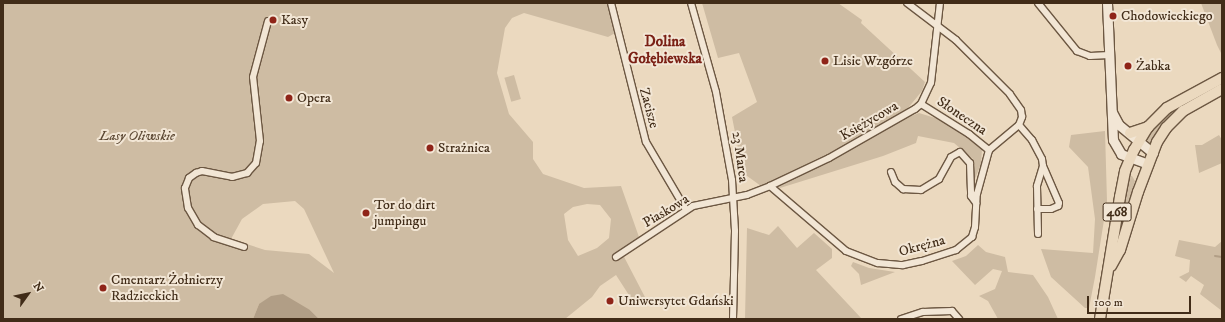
<!DOCTYPE html>
<meta charset="utf-8">
<style>
body{margin:0}
#map{position:relative;width:1225px;height:322px;overflow:hidden;background:#ebd9bf;font-family:"IM FELL DW Pica",serif}
div>[style]{position:absolute}
[style*='--x']{left:calc(var(--x)*1px);top:calc(var(--y)*1px);width:calc(var(--w)*1px);rotate:calc(var(--a)*1deg)}
.green>*{inset:0;background:#cebca3;transform-origin:0 0}
.water>*{inset:0;background:#b19e86}
.stream>*{height:2px;margin:-1px;padding:0 1px;transform-origin:1px;border-radius:1px;background:#b19e86}
.roads{filter:drop-shadow(1px 0 #6c5742) drop-shadow(-1px 0 #6c5742) drop-shadow(0 1px #6c5742) drop-shadow(0 -1px #6c5742)}
.street>*{height:6px;margin:-3px;padding:0 3px;transform-origin:3px;border-radius:3px;background:#f2e6d5}
.secondary>*{height:9px;margin:-4.5px;padding:0 4.5px;transform-origin:4.5px;border-radius:4.5px;background:#f2e6d5}
.primary>*{height:10px;margin:-5px;padding:0 5px;transform-origin:5px;border-radius:5px;background:#ebd9bf}
.dots>*{width:11px;height:11px;translate:-50% -50%;box-sizing:border-box;border:2px solid #f2e6d5;border-radius:50%}
span{translate:-50% -50%;white-space:nowrap;text-align:center;line-height:1.15;-webkit-text-stroke:4px #f2e6d5;paint-order:stroke}
.shield-label span{padding:1px 3px;background:#f2e6d5;border:1px solid;border-radius:3px;-webkit-text-stroke-width:0}
.shield-label{font-size:13px;color:#412c18;font-weight:700}
.poi-label{font-size:14px;color:#412c18}
.left{translate:0 -50%;text-align:left}
.street-label{font-size:14px;color:#412c18}
.park-label{font-size:14px;color:#5d4934;font-style:italic}
.neighbourhood-label{font-size:15px;color:#7a1f14;font-weight:700}
.frame{position:absolute;inset:0;border:4px solid #412c18;pointer-events:none}
.north{position:absolute;left:8px;top:274px;width:40px;height:40px;-webkit-text-stroke:3px #f2e6d5;paint-order:stroke;rotate:57deg;font-size:11px;font-weight:700;line-height:16px;text-align:center;color:#412c18}
.north::after{content:'';display:block;margin:auto;width:14px;height:18px;background:#412c18;clip-path:polygon(50% 0,100% 100%,50% 72%,0 100%)}
.scale{position:absolute;left:1087px;top:296px;width:104px;height:18px;box-sizing:border-box;border:2px solid #412c18;border-top:0;padding-left:5px;font-size:12px;line-height:14px;white-space:nowrap;color:#412c18;-webkit-text-stroke:3px #f2e6d5;paint-order:stroke}
</style>
<div id="map">
<div class="green">
<div style="clip-path:polygon(evenodd,3px 3px,608px 3px,615px 33px,608px 37px,524px 13px,512px 18px,505px 28px,497px 73px,509px 114px,533px 142px,533px 159px,543px 174px,584px 188px,621px 186px,639px 237px,621px 251px,647px 301px,636px 306px,616px 275px,600px 286px,592px 297px,565px 319px,319px 319px,310px 310px,259px 304px,253px 319px,3px 319px,3px 3px,295px 201px,304px 209px,334px 273px,309px 254px,265px 250px,231px 239px,242px 219px,263px 204px,295px 201px,3px 3px,587px 204px,600px 205px,611px 219px,609px 238px,597px 248px,578px 256px,568px 240px,564px 214px,573px 207px,587px 204px)"></div>
<div style="clip-path:polygon(702px 3px,838px 3px,862px 20px,861px 23px,925px 82px,922px 91px,908px 108px,850px 143px,761px 186px,743px 173px,732px 117px,757px 102px,739px 53px,718px 58px)"></div>
<div style="clip-path:polygon(1201px 3px,1222px 3px,1222px 55px,1217px 45px)"></div>
<div style="left:514px;top:75px;width:25px;height:10px;rotate:74deg"></div>
<div style="clip-path:polygon(1200px 96px,1187px 103px,1150px 144px,1146px 138px,1169px 112px)"></div>
<div style="clip-path:polygon(919px 113px,945px 121px,982px 149px,981px 164px,974px 181px,973px 159px,954px 143px,918px 136px,916px 143px,883px 156px,780px 188px,778px 186px,828px 162px,893px 123px)"></div>
<div style="clip-path:polygon(1105px 131px,1107px 201px,1095px 277px,1089px 308px,1085px 308px,1051px 277px,1041px 249px,1093px 253px,1095px 219px,1088px 167px,1069px 147px,1071px 135px)"></div>
<div style="clip-path:polygon(1219px 135px,1222px 140px,1222px 163px,1199px 173px,1195px 145px,1202px 145px)"></div>
<div style="clip-path:polygon(1128px 176px,1132px 176px,1135px 181px,1117px 242px)"></div>
<div style="clip-path:polygon(778px 226px,797px 248px,814px 233px,832px 249px,832px 258px,816px 270px,862px 319px,745px 319px,747px 228px,769px 235px)"></div>
<div style="clip-path:polygon(1179px 240px,1215px 247px,1222px 241px,1222px 311px,1200px 294px,1204px 285px,1191px 276px,1186px 282px,1179px 277px,1189px 272px,1190px 260px,1175px 256px)"></div>
<div style="clip-path:polygon(978px 245px,986px 252px,1005px 257px,1008px 272px,1033px 275px,1048px 297px,1058px 319px,998px 319px,988px 301px,979px 296px,995px 289px,1002px 271px,993px 269px,975px 285px,952px 261px,966px 256px)"></div>
<div style="clip-path:polygon(853px 262px,869px 268px,895px 272px,861px 285px,859px 274px,851px 266px)"></div>
</div>
<div class="water">
<div style="clip-path:polygon(283px 294px,310px 310px,319px 319px,253px 319px,259px 304px,271px 296px)"></div>
</div>
<div class="stream">
<div style="--x:1215;--y:256;--w:7;--a:8"></div>
</div>
<div class="roads">
<div class="street">
<div style="--x:611;--y:3;--w:143;--a:75.9"></div>
<div style="--x:646;--y:142;--w:79;--a:59.5"></div>
<div style="--x:691;--y:3;--w:92;--a:74.3"></div>
<div style="--x:716;--y:92;--w:89;--a:79.7"></div>
<div style="--x:732;--y:180;--w:51;--a:86.6"></div>
<div style="--x:735;--y:231;--w:88;--a:91.3"></div>
<div style="--x:1038;--y:3;--w:62;--a:50.9"></div>
<div style="--x:1077;--y:51;--w:14;--a:21"></div>
<div style="--x:1090;--y:56;--w:19;--a:-3"></div>
<div style="--x:921;--y:104;--w:57;--a:32"></div>
<div style="--x:969;--y:134;--w:26;--a:39"></div>
<div style="--x:1019;--y:125;--w:20;--a:49"></div>
<div style="--x:1032;--y:140;--w:21;--a:62"></div>
<div style="--x:1042;--y:159;--w:7;--a:82"></div>
<div style="--x:1043;--y:166;--w:21;--a:107"></div>
<div style="--x:1037;--y:186;--w:48;--a:88.8"></div>
<div style="--x:891;--y:172;--w:11;--a:68"></div>
<div style="--x:895;--y:182;--w:11;--a:41"></div>
<div style="--x:903;--y:189;--w:18;--a:3"></div>
<div style="--x:921;--y:190;--w:21;--a:-31"></div>
<div style="--x:939;--y:179;--w:25;--a:-61"></div>
<div style="--x:951;--y:157;--w:10;--a:-29"></div>
<div style="--x:960;--y:152;--w:15;--a:48"></div>
<div style="--x:970;--y:163;--w:33;--a:88"></div>
<div style="--x:971;--y:196;--w:9;--a:54"></div>
<div style="--x:770;--y:186;--w:100;--a:40.5"></div>
<div style="--x:846;--y:251;--w:34;--a:21"></div>
<div style="--x:878;--y:263;--w:25;--a:5"></div>
<div style="--x:903;--y:265;--w:19;--a:-12"></div>
<div style="--x:922;--y:261;--w:36;--a:-18"></div>
<div style="--x:956;--y:250;--w:21;--a:-39"></div>
<div style="--x:972;--y:237;--w:10;--a:-73"></div>
<div style="--x:975;--y:227;--w:33;--a:-87"></div>
<div style="--x:977;--y:194;--w:46;--a:-74.7"></div>
<div style="--x:989;--y:150;--w:39;--a:-40"></div>
<div style="--x:1019;--y:125;--w:9;--a:-69"></div>
<div style="--x:1022;--y:117;--w:7;--a:-98"></div>
<div style="--x:1021;--y:110;--w:19;--a:-125"></div>
<div style="--x:1010;--y:94;--w:76;--a:-135"></div>
<div style="--x:956;--y:40;--w:61;--a:-142.9"></div>
<div style="--x:1037;--y:209;--w:14;--a:0"></div>
<div style="--x:1051;--y:209;--w:8;--a:-23"></div>
<div style="--x:1058;--y:206;--w:3;--a:-72"></div>
<div style="--x:1059;--y:203;--w:40;--a:-113.4"></div>
<div style="--x:244;--y:247;--w:32;--a:-162"></div>
<div style="--x:214;--y:237;--w:20;--a:-143"></div>
<div style="--x:198;--y:225;--w:20;--a:-120"></div>
<div style="--x:188;--y:208;--w:20;--a:-99"></div>
<div style="--x:185;--y:188;--w:11;--a:-68"></div>
<div style="--x:189;--y:178;--w:9;--a:-36"></div>
<div style="--x:196;--y:173;--w:6;--a:-18"></div>
<div style="--x:202;--y:171;--w:31;--a:11"></div>
<div style="--x:232;--y:177;--w:16;--a:-15"></div>
<div style="--x:247;--y:173;--w:13;--a:-48"></div>
<div style="--x:256;--y:163;--w:22;--a:-80"></div>
<div style="--x:260;--y:141;--w:64;--a:-96.2"></div>
<div style="--x:253;--y:77;--w:58;--a:-75"></div>
<div style="--x:616;--y:257;--w:92;--a:-33.5"></div>
<div style="--x:693;--y:206;--w:55;--a:-11.5"></div>
<div style="--x:747;--y:195;--w:25;--a:-21"></div>
<div style="--x:770;--y:186;--w:65;--a:-25.4"></div>
<div style="--x:829;--y:158;--w:99;--a:-29.7"></div>
<div style="--x:915;--y:109;--w:8;--a:-40"></div>
<div style="--x:921;--y:104;--w:23;--a:-65"></div>
<div style="--x:931;--y:83;--w:81;--a:-83.6"></div>
<div style="--x:901;--y:319;--w:23;--a:-18"></div>
<div style="--x:923;--y:312;--w:29;--a:-2"></div>
<div style="--x:952;--y:311;--w:11;--a:49"></div>
</div>
<div class="secondary">
<div style="--x:1107;--y:3;--w:137;--a:87.5"></div>
<div style="--x:1113;--y:140;--w:16;--a:60"></div>
<div style="--x:1121;--y:154;--w:29;--a:20"></div>
<div style="--x:1112;--y:112;--w:15;--a:62"></div>
<div style="--x:1119;--y:125;--w:44;--a:39.5"></div>
</div>
<div class="primary">
<div style="--x:1130;--y:133;--w:19;--a:-18"></div>
<div style="--x:1111;--y:266;--w:18;--a:-61"></div>
<div style="--x:1120;--y:250;--w:61;--a:-72.8"></div>
<div style="--x:1138;--y:192;--w:53;--a:-69.2"></div>
<div style="--x:1157;--y:142;--w:17;--a:-57"></div>
<div style="--x:1166;--y:128;--w:24;--a:-45"></div>
<div style="--x:1183;--y:111;--w:45;--a:-29.4"></div>
<div style="--x:1100;--y:319;--w:124;--a:-80.7"></div>
<div style="--x:1120;--y:197;--w:26;--a:-79"></div>
<div style="--x:1125;--y:171;--w:23;--a:-67"></div>
<div style="--x:1134;--y:150;--w:27;--a:-59"></div>
<div style="--x:1148;--y:127;--w:27;--a:-45"></div>
<div style="--x:1167;--y:108;--w:63;--a:-28.6"></div>
</div>
</div>
<div class="dots">
<div style="left:1113px;top:16px;background:#8f2418"></div>
<div style="left:273px;top:20px;background:#8f2418"></div>
<div style="left:825px;top:61px;background:#8f2418"></div>
<div style="left:1128px;top:66px;background:#8f2418"></div>
<div style="left:289px;top:98px;background:#8f2418"></div>
<div style="left:430px;top:148px;background:#8f2418"></div>
<div style="left:366px;top:213px;background:#8f2418"></div>
<div style="left:103px;top:288px;background:#8f2418"></div>
<div style="left:610px;top:301px;background:#8f2418"></div>
</div>
<div class="shield-label">
<span style="left:1117px;top:212px">468</span>
</div>
<div class="poi-label">
<span class="left" style="left:1121px;top:16px">Chodowieckiego</span>
<span class="left" style="left:281px;top:20px">Kasy</span>
<span class="left" style="left:833px;top:61px">Lisie Wzgórze</span>
<span class="left" style="left:1136px;top:66px">Żabka</span>
<span class="left" style="left:297px;top:98px">Opera</span>
<span class="left" style="left:438px;top:148px">Strażnica</span>
<span class="left" style="left:374px;top:213px">Tor do dirt<br>jumpingu</span>
<span class="left" style="left:111px;top:288px">Cmentarz Żołnierzy<br>Radzieckich</span>
<span class="left" style="left:618px;top:301px">Uniwersytet Gdański</span>
</div>
<div class="street-label">
<span style="left:649px;top:108px;rotate:75deg">Zacisze</span>
<span style="left:962px;top:116px;rotate:34deg">Słoneczna</span>
<span style="left:869px;top:121px;rotate:-30deg">Księżycowa</span>
<span style="left:740px;top:157px;rotate:82deg">23 Marca</span>
<span style="left:666px;top:211px;rotate:-31deg">Piaskowa</span>
<span style="left:922px;top:246px;rotate:-15deg">Okrężna</span>
</div>
<div class="park-label">
<span style="left:137px;top:136px">Lasy Oliwskie</span>
</div>
<div class="neighbourhood-label">
<span style="left:665px;top:50px">Dolina<br>Gołębiewska</span>
</div>
<div class="frame"></div>
<div class="north">N</div>
<div class="scale">100 m</div>
</div>
